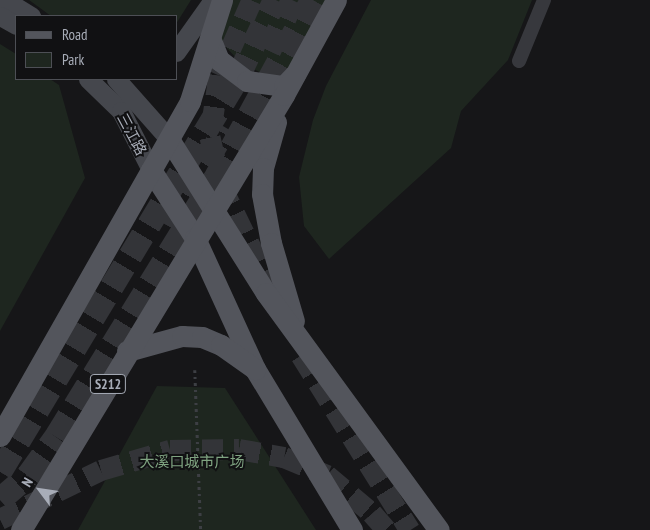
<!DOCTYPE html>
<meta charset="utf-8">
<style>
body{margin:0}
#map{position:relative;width:650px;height:530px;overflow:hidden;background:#161618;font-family:"PT Sans Narrow","Noto Sans SC",sans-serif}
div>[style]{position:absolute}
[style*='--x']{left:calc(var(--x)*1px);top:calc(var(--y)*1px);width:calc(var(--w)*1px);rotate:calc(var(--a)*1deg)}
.green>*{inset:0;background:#1e261f}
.primary-tunnel>*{height:21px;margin-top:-10.5px;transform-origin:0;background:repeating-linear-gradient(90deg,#333438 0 21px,transparent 0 32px)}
.highway-tunnel>*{height:24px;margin-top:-12px;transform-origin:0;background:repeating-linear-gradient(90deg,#333438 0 24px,transparent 0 36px)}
.path>*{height:2.5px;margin-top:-1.25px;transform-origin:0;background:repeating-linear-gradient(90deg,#3d3f44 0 2.5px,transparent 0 6.5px)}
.street>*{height:14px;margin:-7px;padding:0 7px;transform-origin:7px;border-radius:7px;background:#37383d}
.secondary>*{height:19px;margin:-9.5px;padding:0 9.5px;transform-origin:9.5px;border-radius:9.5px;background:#45474d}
.primary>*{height:21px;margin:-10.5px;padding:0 10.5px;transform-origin:10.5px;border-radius:10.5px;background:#53555c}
span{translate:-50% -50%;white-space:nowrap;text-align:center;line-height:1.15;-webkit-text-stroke:4px #111113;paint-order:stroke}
.shield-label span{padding:1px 4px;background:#111113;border:1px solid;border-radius:4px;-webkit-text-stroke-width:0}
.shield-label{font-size:14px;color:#a8adb8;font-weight:700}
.street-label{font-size:15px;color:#a8adb8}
.park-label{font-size:15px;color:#7fa381}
.legend{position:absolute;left:15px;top:15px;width:162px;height:65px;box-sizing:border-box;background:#111113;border:1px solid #4d4f55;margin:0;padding:6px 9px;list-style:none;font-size:15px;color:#a8adb8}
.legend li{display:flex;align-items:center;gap:10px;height:25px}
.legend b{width:25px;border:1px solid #4d4f55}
.north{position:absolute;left:15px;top:465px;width:50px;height:50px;-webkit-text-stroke:4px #111113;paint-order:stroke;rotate:301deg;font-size:14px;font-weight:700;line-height:20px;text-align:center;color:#a8adb8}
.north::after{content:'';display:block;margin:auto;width:18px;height:22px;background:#a8adb8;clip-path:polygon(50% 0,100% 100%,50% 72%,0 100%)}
</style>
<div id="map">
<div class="green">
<div style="clip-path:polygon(29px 0,191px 0,176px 24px,176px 16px,51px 16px)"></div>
<div style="clip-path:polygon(231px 0,329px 0,294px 62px,281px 73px,265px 75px,240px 62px,223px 44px,220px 35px)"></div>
<div style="clip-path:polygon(371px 0,532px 0,508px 60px,461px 111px,451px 148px,329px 259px,304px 226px,299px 177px,313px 120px,326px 86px)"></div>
<div style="clip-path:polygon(0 44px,16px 54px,16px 79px,50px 79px,59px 85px,85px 178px,0 331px)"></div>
<div style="clip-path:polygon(157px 386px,225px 388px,316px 530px,78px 530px)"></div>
</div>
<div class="primary-tunnel">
<div style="--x:252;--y:0;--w:82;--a:113.7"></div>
<div style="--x:219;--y:75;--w:63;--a:98.3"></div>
<div style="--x:210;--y:137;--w:49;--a:77.1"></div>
<div style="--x:221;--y:185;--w:115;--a:64.3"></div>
<div style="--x:301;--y:355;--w:206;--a:58.1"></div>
<div style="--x:0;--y:519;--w:112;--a:-25.9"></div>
<div style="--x:101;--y:470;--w:72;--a:-16.2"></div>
<div style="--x:170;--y:450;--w:69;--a:-0.8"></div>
<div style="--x:239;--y:449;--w:46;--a:10.1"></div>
<div style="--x:284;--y:457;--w:47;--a:22.7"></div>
<div style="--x:327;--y:475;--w:59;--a:40.2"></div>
<div style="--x:372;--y:513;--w:23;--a:49"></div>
</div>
<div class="highway-tunnel">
<div style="--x:269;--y:51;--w:56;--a:-64.8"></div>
<div style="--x:168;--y:226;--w:114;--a:-59.4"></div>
<div style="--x:0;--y:472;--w:459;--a:-58.9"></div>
<div style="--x:237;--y:79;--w:88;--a:-64.3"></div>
<div style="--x:0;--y:500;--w:37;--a:-41"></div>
<div style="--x:28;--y:476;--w:48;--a:-54.3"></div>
<div style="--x:56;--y:437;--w:303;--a:-58.4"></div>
<div style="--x:215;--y:179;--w:204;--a:-61.5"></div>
</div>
<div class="path">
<div style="--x:195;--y:370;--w:160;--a:87.9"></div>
</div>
<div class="street">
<div style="--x:519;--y:61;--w:66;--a:-67.7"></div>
</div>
<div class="secondary">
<div style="--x:5;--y:0;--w:31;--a:32"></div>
<div style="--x:0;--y:16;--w:18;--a:29"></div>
<div style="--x:176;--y:52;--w:64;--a:-54.6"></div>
<div style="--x:88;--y:79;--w:46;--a:44.1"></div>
<div style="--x:121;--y:111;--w:66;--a:63"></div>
<div style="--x:116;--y:79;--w:80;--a:48.5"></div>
</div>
<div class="primary">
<div style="--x:210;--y:38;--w:24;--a:68"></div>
<div style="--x:219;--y:60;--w:35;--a:37"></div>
<div style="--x:247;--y:81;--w:37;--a:8"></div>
<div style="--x:284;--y:86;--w:16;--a:-47"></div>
<div style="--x:276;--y:122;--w:48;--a:105.8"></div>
<div style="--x:263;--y:168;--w:26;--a:92"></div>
<div style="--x:262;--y:194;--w:50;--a:79.6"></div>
<div style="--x:271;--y:243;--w:81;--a:73.6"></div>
<div style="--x:169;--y:139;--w:182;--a:57.8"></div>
<div style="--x:266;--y:293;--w:293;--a:53.9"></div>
<div style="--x:151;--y:170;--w:81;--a:57.1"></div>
<div style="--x:195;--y:238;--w:144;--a:65.4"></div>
<div style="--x:255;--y:369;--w:188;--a:58.9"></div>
<div style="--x:127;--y:351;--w:57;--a:-15.3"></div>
<div style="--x:182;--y:336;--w:20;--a:3"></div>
<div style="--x:202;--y:337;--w:21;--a:23"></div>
<div style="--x:221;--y:345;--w:42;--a:35.2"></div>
<div style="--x:0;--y:436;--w:385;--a:-60.4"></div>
<div style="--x:190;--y:101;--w:106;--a:-72.4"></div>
<div style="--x:21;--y:530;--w:508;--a:-58.84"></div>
<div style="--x:284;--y:95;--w:108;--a:-61.3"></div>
</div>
<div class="shield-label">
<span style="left:108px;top:384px">S212</span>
</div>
<div class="street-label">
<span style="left:132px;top:134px;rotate:62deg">三江路</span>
</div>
<div class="park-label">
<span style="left:192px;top:462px">大溪口城市广场</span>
</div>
<ul class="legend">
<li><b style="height:6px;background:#53555c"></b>Road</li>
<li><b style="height:14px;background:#1e261f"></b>Park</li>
</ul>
<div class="north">N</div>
</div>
